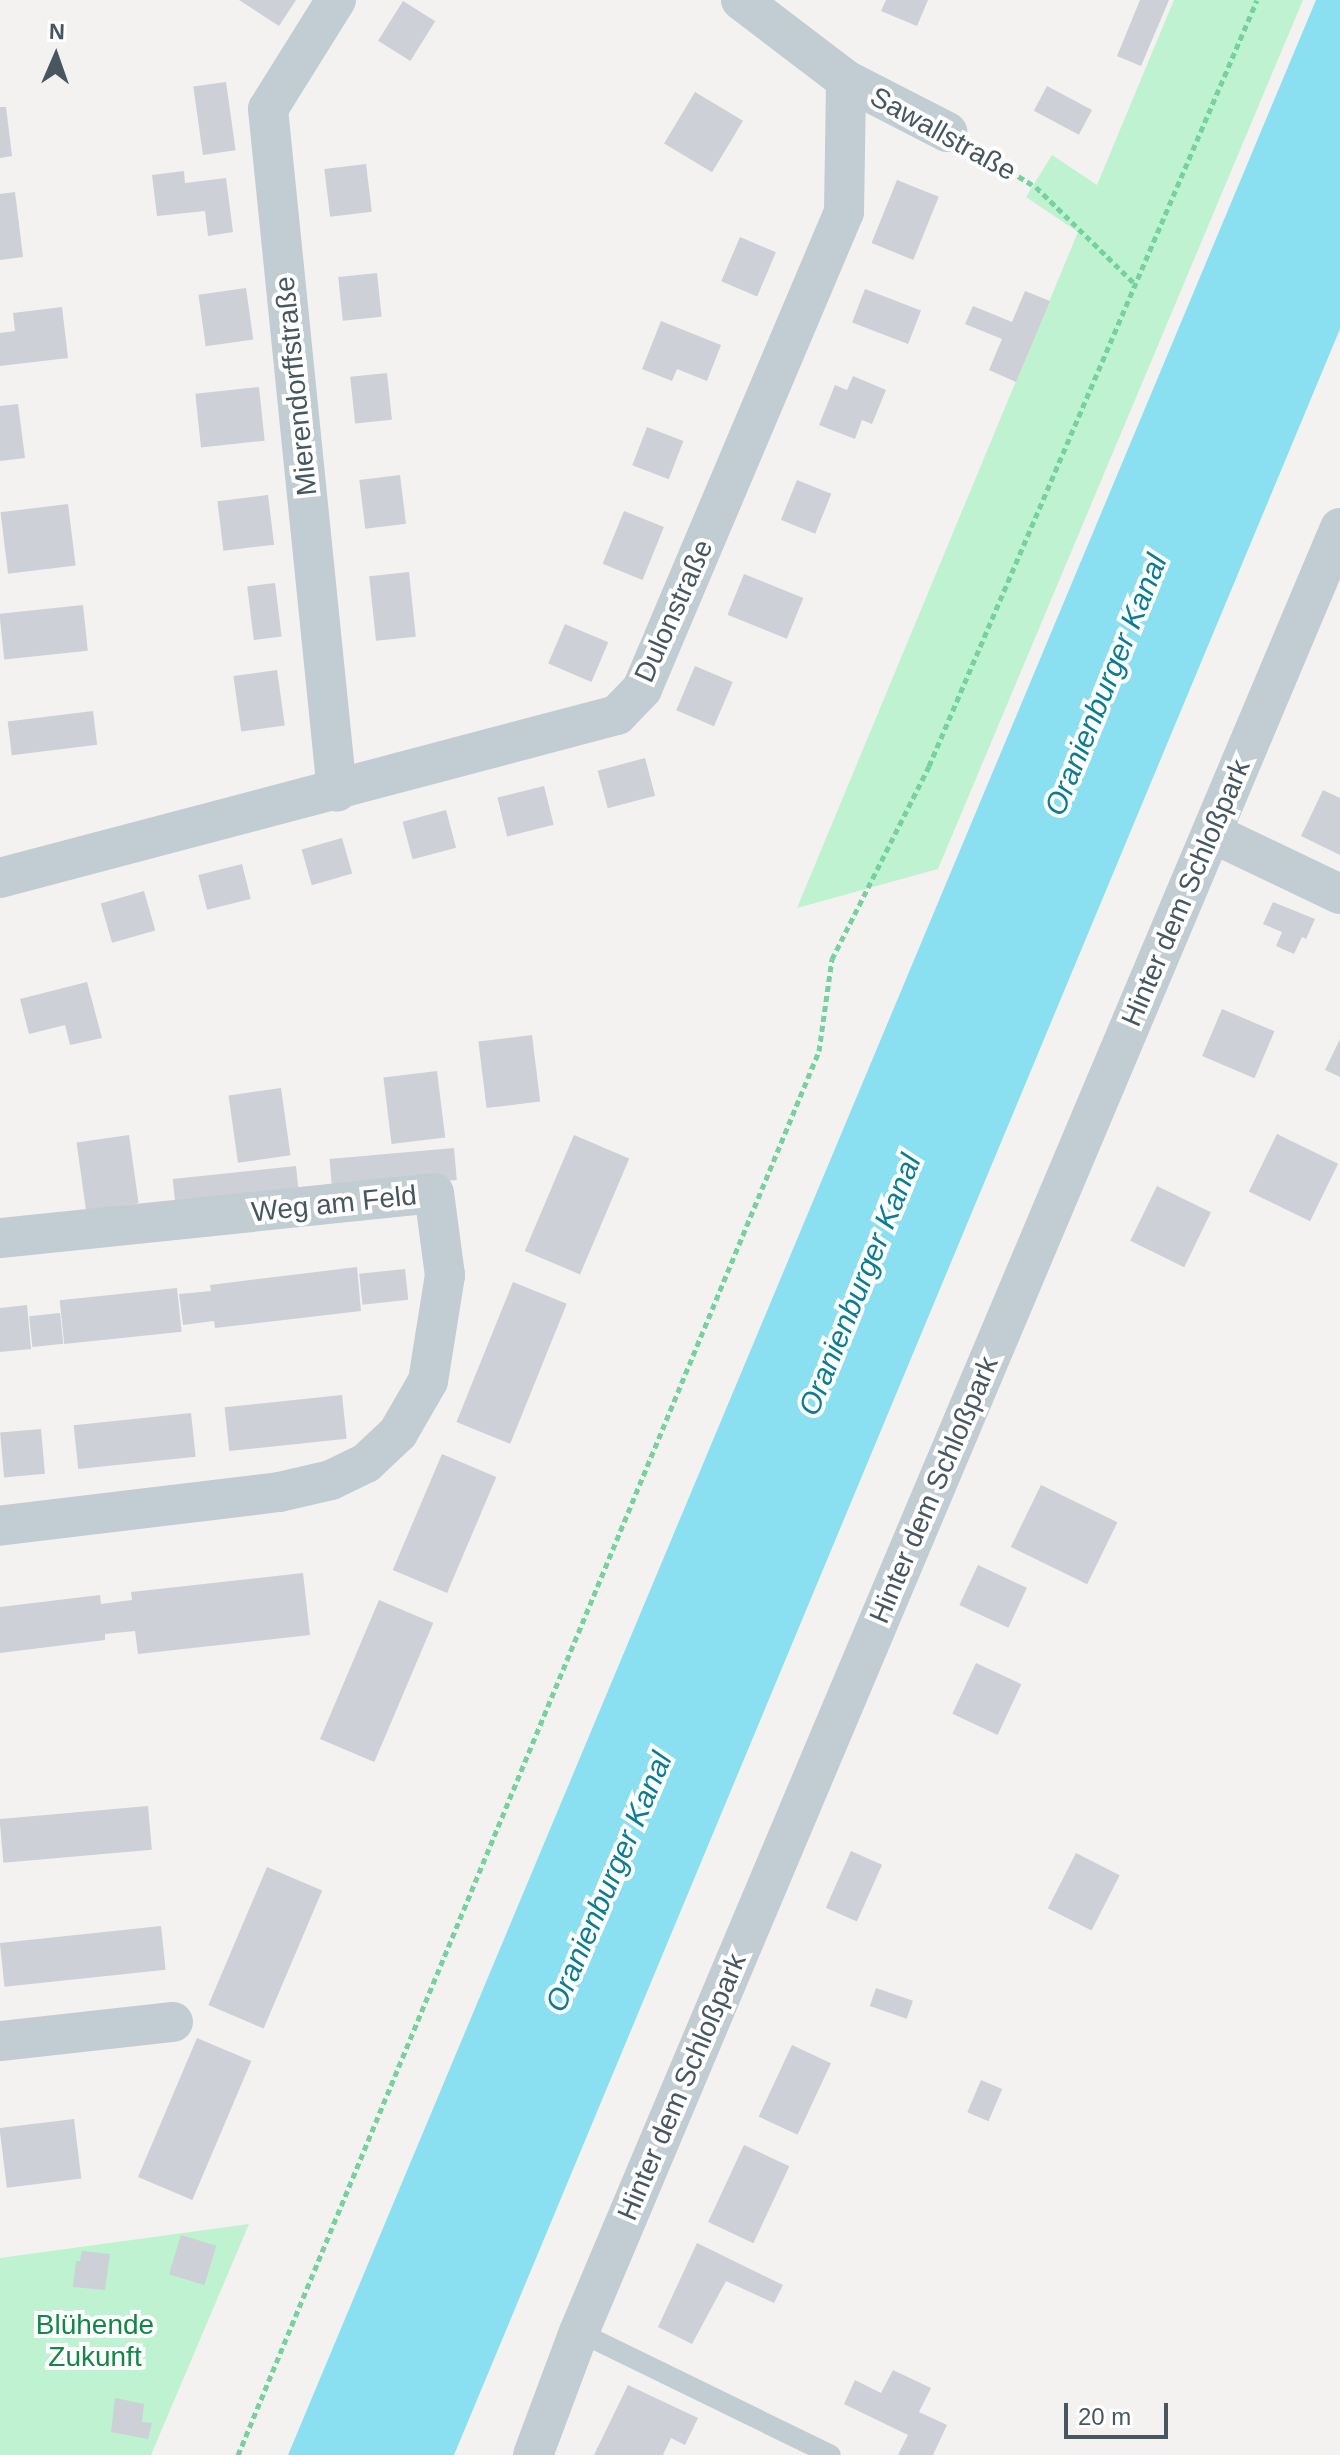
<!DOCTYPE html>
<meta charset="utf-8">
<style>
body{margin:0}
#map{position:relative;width:1340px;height:2455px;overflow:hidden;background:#f4f1f1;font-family:Arial,sans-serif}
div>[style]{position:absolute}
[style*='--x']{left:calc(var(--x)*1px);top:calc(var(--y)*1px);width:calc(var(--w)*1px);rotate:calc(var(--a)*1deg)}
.green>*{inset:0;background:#bef2d0}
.water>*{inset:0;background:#8ae0f1}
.building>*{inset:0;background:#cdd0d6;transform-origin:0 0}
.path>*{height:5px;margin-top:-2.5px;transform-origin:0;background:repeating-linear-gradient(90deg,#74d29f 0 6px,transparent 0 10px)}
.service>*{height:20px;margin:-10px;padding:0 10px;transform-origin:10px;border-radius:10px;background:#c1ccd3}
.minor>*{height:40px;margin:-20px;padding:0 20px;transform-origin:20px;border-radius:20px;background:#c1ccd3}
span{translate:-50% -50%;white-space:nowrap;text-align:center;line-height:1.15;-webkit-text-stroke:8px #fff;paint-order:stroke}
.street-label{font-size:28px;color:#485660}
.park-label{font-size:28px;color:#138747}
.water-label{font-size:30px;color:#077e95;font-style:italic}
.north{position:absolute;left:16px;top:16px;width:80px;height:80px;-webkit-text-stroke:6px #fff;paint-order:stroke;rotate:2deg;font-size:22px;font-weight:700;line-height:32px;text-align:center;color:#485660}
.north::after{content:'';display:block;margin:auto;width:28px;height:36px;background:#485660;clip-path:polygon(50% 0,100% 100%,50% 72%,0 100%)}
.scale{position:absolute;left:1064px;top:2403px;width:104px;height:36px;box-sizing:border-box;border:4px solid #485660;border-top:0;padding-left:10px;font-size:24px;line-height:28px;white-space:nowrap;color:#485660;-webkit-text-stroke:6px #fff;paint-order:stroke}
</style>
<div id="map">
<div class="green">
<div style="clip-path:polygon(1174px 0,1303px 0,938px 869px,797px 908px,1078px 232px,1026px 197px,1052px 155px,1097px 185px)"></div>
<div style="clip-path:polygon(249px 2224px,151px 2455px,0 2455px,0 2258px)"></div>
</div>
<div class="water">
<div style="clip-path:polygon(1316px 0,1340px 0,1340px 329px,454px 2455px,288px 2455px)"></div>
</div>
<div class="building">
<div style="clip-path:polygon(239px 0,296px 0,279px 26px)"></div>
<div style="clip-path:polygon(886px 0,928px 0,917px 26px,881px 11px)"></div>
<div style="clip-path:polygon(1140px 0,1169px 0,1141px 66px,1117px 56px)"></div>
<div style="left:403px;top:1px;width:38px;height:47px;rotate:32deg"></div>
<div style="left:226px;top:82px;width:69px;height:33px;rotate:82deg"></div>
<div style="left:1047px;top:86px;width:51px;height:28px;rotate:28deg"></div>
<div style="left:695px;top:92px;width:56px;height:60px;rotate:31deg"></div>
<div style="clip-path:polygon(0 107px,6px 107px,12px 156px,0 158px)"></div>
<div style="left:366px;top:164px;width:48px;height:42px;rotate:83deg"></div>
<div style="clip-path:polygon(184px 171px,185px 183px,226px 178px,233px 232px,208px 236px,205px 211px,157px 216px,152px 175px)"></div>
<div style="left:897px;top:180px;width:45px;height:68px;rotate:22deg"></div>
<div style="clip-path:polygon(15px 192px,23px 257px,0 260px,0 194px)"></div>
<div style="left:740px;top:237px;width:39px;height:48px;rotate:23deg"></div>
<div style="left:377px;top:273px;width:44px;height:39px;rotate:84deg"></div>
<div style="left:246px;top:288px;width:52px;height:48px;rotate:82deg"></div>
<div style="left:865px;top:289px;width:60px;height:36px;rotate:21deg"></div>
<div style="clip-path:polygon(1025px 291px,1050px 301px,1016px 382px,989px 370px,1002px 339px,965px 324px,973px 306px,1012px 322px)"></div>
<div style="clip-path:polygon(62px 307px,68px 358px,0 366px,0 333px,15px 331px,13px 313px)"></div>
<div style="clip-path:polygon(661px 321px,721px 345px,707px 381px,677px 369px,672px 381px,642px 369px)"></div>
<div style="left:387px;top:373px;width:47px;height:37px;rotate:84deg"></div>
<div style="clip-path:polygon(853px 376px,886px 390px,872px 424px,862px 420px,855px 439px,819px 425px,835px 385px,847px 390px)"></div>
<div style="left:259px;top:387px;width:54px;height:64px;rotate:84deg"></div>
<div style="clip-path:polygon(18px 404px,25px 458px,0 461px,0 406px)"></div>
<div style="left:647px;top:427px;width:39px;height:41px;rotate:21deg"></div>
<div style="left:400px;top:475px;width:49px;height:41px;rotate:83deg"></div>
<div style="left:797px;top:480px;width:37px;height:43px;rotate:22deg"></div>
<div style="left:268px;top:495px;width:50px;height:51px;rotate:83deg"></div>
<div style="left:68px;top:504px;width:62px;height:68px;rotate:83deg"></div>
<div style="left:624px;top:511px;width:43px;height:57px;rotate:22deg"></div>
<div style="left:409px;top:572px;width:65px;height:40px;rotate:84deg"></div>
<div style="left:744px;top:574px;width:64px;height:44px;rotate:22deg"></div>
<div style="left:275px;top:583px;width:54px;height:28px;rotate:83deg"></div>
<div style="left:83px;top:605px;width:46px;height:84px;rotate:84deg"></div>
<div style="left:565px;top:624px;width:47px;height:43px;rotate:23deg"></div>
<div style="left:695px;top:666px;width:41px;height:48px;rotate:23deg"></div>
<div style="left:277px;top:670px;width:56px;height:44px;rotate:82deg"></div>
<div style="left:93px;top:711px;width:34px;height:86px;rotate:83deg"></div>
<div style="left:645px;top:758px;width:39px;height:49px;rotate:75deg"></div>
<div style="left:544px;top:786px;width:40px;height:48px;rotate:76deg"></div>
<div style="clip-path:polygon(1323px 790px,1340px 798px,1340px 855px,1301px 836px)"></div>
<div style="left:446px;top:810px;width:39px;height:45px;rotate:75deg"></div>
<div style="left:342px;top:838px;width:37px;height:42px;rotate:74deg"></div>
<div style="left:242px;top:864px;width:36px;height:45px;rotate:76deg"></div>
<div style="left:144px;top:891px;width:41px;height:45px;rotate:74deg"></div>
<div style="clip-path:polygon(1273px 902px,1315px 919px,1306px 939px,1302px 937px,1294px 954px,1276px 946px,1282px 932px,1263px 924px)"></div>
<div style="clip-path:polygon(87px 982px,102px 1038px,70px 1045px,65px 1025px,29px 1034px,20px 999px)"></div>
<div style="left:1222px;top:1009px;width:57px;height:51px;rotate:23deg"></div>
<div style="left:532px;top:1035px;width:67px;height:54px;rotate:83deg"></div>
<div style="clip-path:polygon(1340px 1039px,1340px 1077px,1325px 1070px)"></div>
<div style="left:437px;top:1071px;width:67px;height:54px;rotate:83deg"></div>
<div style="left:281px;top:1088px;width:68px;height:53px;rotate:82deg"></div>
<div style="left:1277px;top:1134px;width:68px;height:64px;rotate:26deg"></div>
<div style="left:129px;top:1135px;width:69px;height:53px;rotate:82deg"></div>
<div style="left:574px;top:1135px;width:60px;height:126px;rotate:23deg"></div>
<div style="left:454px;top:1148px;width:32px;height:125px;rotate:85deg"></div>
<div style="left:296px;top:1166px;width:31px;height:124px;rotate:84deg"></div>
<div style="left:1157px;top:1186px;width:60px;height:61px;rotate:26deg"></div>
<div style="clip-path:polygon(357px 1267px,361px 1311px,215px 1328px,214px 1321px,183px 1325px,179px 1294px,211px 1291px,210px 1285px)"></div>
<div style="left:405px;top:1269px;width:31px;height:46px;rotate:84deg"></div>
<div style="left:513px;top:1282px;width:58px;height:151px;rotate:22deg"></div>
<div style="left:177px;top:1288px;width:44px;height:118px;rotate:84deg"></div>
<div style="clip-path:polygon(27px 1305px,31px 1349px,0 1352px,0 1308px)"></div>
<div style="left:60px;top:1313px;width:31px;height:31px;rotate:84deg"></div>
<div style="left:342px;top:1395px;width:44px;height:118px;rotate:84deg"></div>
<div style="left:191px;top:1413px;width:44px;height:118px;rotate:84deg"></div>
<div style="left:41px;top:1429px;width:45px;height:41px;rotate:85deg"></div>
<div style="left:442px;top:1454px;width:59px;height:126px;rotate:23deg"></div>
<div style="left:1041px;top:1485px;width:85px;height:69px;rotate:26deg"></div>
<div style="left:978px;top:1565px;width:54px;height:44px;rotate:25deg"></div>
<div style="clip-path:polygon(303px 1573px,310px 1635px,138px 1654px,135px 1631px,105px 1634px,105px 1640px,0 1653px,0 1607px,100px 1595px,101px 1604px,132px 1600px,131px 1592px)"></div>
<div style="left:379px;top:1600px;width:59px;height:151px;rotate:23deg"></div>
<div style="left:976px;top:1663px;width:50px;height:56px;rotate:25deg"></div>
<div style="left:148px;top:1806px;width:44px;height:149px;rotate:85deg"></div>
<div style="left:851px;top:1851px;width:34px;height:62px;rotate:24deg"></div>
<div style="left:1076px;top:1853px;width:49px;height:62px;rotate:27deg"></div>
<div style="left:267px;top:1867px;width:60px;height:150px;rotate:23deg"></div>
<div style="left:161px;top:1926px;width:44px;height:162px;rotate:84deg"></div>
<div style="left:876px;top:1988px;width:39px;height:19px;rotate:19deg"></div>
<div style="left:197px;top:2038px;width:59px;height:151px;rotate:23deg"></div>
<div style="left:792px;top:2045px;width:43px;height:79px;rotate:25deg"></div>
<div style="left:981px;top:2080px;width:23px;height:35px;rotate:23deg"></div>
<div style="left:74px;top:2119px;width:60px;height:75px;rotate:83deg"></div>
<div style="left:744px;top:2145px;width:50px;height:85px;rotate:25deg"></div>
<div style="left:181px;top:2235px;width:37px;height:41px;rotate:17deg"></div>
<div style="clip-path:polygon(697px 2243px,783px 2285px,774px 2303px,726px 2281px,692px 2344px,658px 2327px)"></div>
<div style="clip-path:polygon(82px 2251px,110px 2254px,105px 2290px,73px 2287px,76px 2261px,80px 2261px)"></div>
<div style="clip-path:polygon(893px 2370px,931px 2388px,919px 2412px,947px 2425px,933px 2455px,898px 2455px,908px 2435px,844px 2404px,855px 2380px,881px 2393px)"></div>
<div style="clip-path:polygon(628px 2385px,698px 2418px,685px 2445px,671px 2438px,663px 2455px,594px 2455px)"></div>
<div style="clip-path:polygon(115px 2398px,144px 2404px,142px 2422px,152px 2423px,148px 2439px,111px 2432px)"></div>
</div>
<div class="path">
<div style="--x:976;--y:150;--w:70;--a:31.7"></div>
<div style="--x:1036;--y:187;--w:137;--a:44.4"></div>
<div style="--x:238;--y:2455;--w:1519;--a:-67.52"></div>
<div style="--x:819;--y:1051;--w:93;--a:-82"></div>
<div style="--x:832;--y:959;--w:216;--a:-63.3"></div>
<div style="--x:929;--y:766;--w:833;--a:-66.82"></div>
</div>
<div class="service">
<div style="--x:579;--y:2332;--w:280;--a:26"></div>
</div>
<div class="minor">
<div style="--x:336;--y:0;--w:128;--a:122"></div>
<div style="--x:268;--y:109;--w:686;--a:84.23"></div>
<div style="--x:741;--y:0;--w:132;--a:37.3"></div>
<div style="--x:846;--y:80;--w:114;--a:27.2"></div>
<div style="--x:1212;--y:833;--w:142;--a:25.5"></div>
<div style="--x:0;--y:878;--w:638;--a:-14.8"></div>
<div style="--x:617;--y:715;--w:36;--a:-46"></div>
<div style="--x:642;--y:689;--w:518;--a:-67.05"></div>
<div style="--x:844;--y:212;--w:132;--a:-89.1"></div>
<div style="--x:0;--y:1238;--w:436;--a:-5.9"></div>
<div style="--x:434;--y:1193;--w:83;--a:82.4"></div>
<div style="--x:445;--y:1275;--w:107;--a:99.1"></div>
<div style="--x:428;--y:1381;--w:60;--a:120"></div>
<div style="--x:398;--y:1433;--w:44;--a:136.8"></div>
<div style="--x:366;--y:1463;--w:39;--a:154"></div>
<div style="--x:331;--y:1480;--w:53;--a:167"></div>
<div style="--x:279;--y:1492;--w:281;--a:173.1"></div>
<div style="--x:0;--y:2041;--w:174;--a:-6.3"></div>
<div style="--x:533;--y:2455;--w:131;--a:-69.5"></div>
<div style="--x:579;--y:2332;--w:1958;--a:-67.13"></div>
</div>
<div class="street-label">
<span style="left:943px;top:134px;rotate:29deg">Sawallstraße</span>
<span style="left:296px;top:386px;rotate:-96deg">Mierendorffstraße</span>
<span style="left:674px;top:611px;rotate:-66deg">Dulonstraße</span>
<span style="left:1186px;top:893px;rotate:-67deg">Hinter dem Schloßpark</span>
<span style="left:334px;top:1204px;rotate:-6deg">Weg am Feld</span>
<span style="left:934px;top:1490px;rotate:-67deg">Hinter dem Schloßpark</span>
<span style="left:682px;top:2087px;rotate:-67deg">Hinter dem Schloßpark</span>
</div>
<div class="park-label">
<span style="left:95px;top:2341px">Blühende<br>Zukunft</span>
</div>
<div class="water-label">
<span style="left:1106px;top:685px;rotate:-68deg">Oranienburger Kanal</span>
<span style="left:860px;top:1285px;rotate:-68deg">Oranienburger Kanal</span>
<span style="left:609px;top:1882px;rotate:-67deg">Oranienburger Kanal</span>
</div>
<div class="north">N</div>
<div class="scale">20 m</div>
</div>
